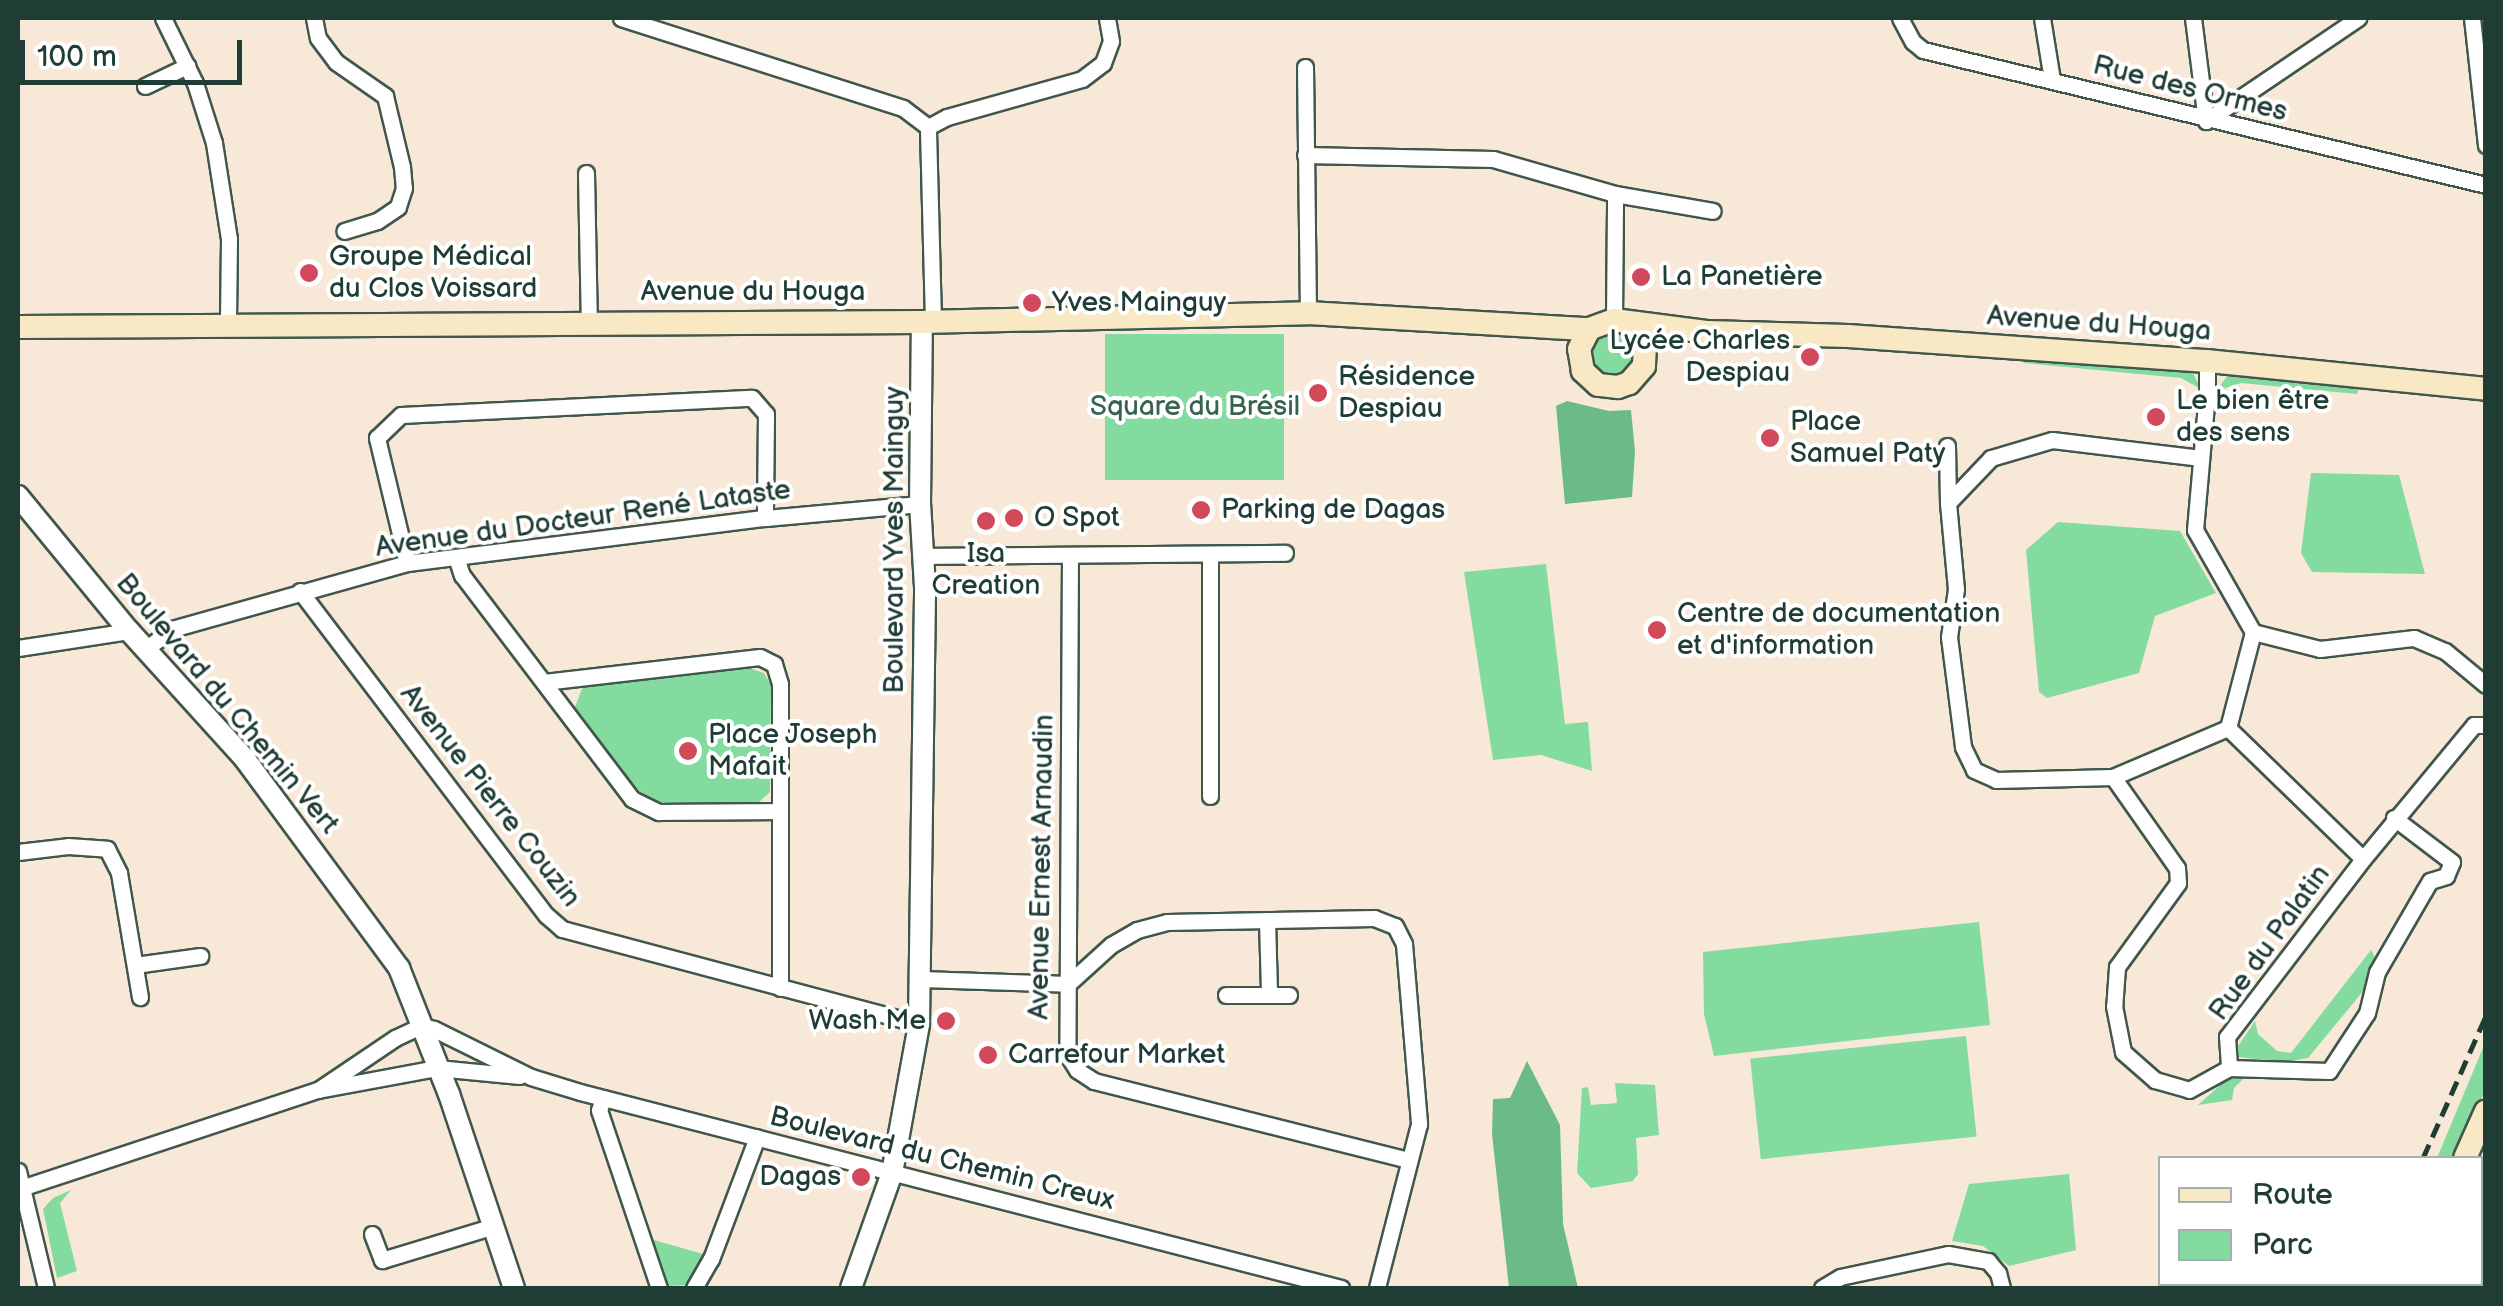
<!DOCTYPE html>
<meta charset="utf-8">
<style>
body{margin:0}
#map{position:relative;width:2503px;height:1306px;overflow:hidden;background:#f8e8d7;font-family:"Balsamiq Sans",sans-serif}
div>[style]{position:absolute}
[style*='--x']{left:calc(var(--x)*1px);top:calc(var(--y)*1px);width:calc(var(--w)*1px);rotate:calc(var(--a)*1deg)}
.green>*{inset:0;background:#83db9f;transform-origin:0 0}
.round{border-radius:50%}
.forest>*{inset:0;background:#6abb86}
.roads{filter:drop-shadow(2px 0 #40574c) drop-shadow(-2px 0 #40574c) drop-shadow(0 2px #40574c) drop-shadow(0 -2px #40574c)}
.minor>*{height:15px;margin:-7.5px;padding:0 7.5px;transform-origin:7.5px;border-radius:7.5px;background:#fff}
.tertiary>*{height:20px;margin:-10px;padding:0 10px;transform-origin:10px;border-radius:10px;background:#fff}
.secondary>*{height:22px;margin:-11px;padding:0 11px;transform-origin:11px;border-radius:11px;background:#f8e8c3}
.rail>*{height:5px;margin-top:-2.5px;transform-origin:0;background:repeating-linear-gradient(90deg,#1f3d34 0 15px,transparent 0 23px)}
.dots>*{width:28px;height:28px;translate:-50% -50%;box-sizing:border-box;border:5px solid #fff;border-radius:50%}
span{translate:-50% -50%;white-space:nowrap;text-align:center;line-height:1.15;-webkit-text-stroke:8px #fff;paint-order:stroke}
.street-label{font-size:28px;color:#1f3d34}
.poi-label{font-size:28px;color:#1f3d34}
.left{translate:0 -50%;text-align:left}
.right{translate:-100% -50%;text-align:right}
.park-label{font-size:28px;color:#38644f}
.frame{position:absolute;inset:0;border:20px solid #1f3d34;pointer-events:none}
.legend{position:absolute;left:2158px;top:1156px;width:325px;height:130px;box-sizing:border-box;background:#fff;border:2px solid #a5b1ae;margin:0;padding:12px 18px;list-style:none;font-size:30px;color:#1f3d34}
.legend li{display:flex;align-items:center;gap:20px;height:50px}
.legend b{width:50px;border:2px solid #a5b1ae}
.scale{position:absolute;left:20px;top:40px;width:222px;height:45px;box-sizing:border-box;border:5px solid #1f3d34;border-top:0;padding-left:12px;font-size:30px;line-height:35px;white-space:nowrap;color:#1f3d34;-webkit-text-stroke:8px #fff;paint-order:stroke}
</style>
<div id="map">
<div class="green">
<div class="round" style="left:1589px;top:328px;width:48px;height:48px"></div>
<div style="left:1105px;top:334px;width:179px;height:146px"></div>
<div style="clip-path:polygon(2019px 355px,2193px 373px,2201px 389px,2181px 378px,2024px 363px)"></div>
<div style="clip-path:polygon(2228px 375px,2238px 377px,2359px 388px,2357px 394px,2241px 383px,2216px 391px)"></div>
<div style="clip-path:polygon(2311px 473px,2399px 475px,2425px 574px,2312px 572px,2301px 553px)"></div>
<div style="clip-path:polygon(2058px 522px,2180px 531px,2216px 593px,2155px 616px,2139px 673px,2047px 698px,2039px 692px,2026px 550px)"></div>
<div style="clip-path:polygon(1546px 564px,1565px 724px,1588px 722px,1592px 771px,1541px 755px,1493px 760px,1464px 572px)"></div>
<div style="clip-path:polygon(749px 668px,764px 673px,771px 685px,770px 792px,758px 803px,674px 805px,649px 799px,632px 784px,575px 707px,583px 686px)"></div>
<div style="clip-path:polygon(1979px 922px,1990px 1025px,1714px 1056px,1704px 1014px,1703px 952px)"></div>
<div style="clip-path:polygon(2371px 950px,2378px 963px,2369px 984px,2308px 1058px,2285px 1062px,2238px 1057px,2236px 1049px,2255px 1021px,2258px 1034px,2277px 1051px,2291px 1053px)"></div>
<div style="left:1966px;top:1036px;width:101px;height:217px;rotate:84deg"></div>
<div style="clip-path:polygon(2485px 1043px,2485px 1090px,2456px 1158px,2437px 1158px)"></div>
<div style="clip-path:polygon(2228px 1078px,2244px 1078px,2234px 1088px,2232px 1100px,2198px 1105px)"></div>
<div style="clip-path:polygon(1615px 1083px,1655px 1085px,1659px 1135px,1636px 1138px,1638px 1174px,1633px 1181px,1591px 1188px,1577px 1173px,1582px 1088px,1588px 1087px,1591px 1105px,1617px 1103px)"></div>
<div style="clip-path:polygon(2069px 1174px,2076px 1250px,2009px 1266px,1983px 1246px,1952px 1241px,1969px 1184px)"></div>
<div style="clip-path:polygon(71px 1190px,60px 1203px,77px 1271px,57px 1278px,43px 1209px,53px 1198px)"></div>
<div style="clip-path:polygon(654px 1240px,703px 1254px,689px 1285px,665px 1286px,652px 1249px)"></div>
</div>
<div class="forest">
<div style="clip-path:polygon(1567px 401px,1609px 411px,1631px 410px,1635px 451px,1632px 497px,1565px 504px,1556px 406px)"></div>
<div style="clip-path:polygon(1527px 1061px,1560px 1125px,1563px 1224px,1578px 1288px,1509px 1288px,1492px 1134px,1493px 1099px,1510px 1098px)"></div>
</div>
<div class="roads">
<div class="minor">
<div style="--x:163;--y:18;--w:72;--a:63.8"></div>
<div style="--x:195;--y:83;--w:63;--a:72.4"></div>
<div style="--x:214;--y:143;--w:97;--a:81.1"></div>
<div style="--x:229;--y:239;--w:85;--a:90.7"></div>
<div style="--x:314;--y:18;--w:20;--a:79"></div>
<div style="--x:318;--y:38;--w:30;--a:53"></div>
<div style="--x:336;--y:62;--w:60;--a:34.8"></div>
<div style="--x:385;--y:96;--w:73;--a:76.5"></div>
<div style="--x:402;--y:167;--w:21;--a:85"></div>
<div style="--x:404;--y:188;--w:20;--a:108"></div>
<div style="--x:398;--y:207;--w:25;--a:146"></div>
<div style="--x:377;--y:221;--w:34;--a:163"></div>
<div style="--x:621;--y:18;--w:296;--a:17.7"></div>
<div style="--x:903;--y:108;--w:31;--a:37"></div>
<div style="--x:1900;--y:18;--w:27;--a:62"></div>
<div style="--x:1913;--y:42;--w:13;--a:39"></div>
<div style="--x:1923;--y:50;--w:579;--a:13.48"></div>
<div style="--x:2042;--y:18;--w:63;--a:80.8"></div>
<div style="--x:2193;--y:18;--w:104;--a:82.8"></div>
<div style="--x:2472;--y:18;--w:128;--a:83.7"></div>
<div style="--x:1305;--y:67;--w:246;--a:89.3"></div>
<div style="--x:145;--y:86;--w:47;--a:-25.5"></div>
<div style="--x:2206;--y:121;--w:184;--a:-34.1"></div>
<div style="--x:1305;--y:155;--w:188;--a:1.2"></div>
<div style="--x:1493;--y:159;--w:127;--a:16"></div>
<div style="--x:1615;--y:194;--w:99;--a:9.8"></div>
<div style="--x:586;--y:173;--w:150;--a:88.9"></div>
<div style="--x:1614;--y:320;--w:126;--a:-89.5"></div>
<div style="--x:933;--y:321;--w:194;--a:-91.5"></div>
<div style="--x:928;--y:127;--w:21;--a:-28"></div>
<div style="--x:947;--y:117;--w:140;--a:-15.7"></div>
<div style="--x:1082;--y:79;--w:26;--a:-37"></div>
<div style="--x:1103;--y:63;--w:23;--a:-70"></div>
<div style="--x:1111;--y:41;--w:23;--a:-100"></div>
<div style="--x:1947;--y:446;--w:57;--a:89"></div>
<div style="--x:2201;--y:458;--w:150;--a:-173.1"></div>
<div style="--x:2052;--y:440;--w:64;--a:163.6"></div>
<div style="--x:1991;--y:458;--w:62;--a:133.7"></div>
<div style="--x:1948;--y:503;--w:86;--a:84.7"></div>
<div style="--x:1956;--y:589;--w:49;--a:98.3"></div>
<div style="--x:1949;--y:637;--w:111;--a:82.7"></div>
<div style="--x:1963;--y:747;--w:25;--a:64"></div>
<div style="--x:1974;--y:770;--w:24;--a:24"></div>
<div style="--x:1996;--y:780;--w:117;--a:-1.5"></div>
<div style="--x:2113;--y:777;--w:125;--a:-23.1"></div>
<div style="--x:2228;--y:728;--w:99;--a:-75.4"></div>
<div style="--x:2253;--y:632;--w:117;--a:-119.6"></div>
<div style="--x:2195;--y:530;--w:138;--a:-85"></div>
<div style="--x:2207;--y:393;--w:32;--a:-90"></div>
<div style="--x:1070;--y:555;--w:499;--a:90.3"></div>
<div style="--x:1067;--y:1054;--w:19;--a:58"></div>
<div style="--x:1077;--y:1070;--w:20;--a:33"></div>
<div style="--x:1094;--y:1081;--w:325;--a:14.1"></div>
<div style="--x:925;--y:556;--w:360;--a:-0.5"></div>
<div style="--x:456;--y:557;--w:19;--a:72"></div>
<div style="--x:462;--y:575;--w:281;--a:52.8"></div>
<div style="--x:632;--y:799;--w:30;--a:26"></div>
<div style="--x:659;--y:812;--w:118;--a:-0.5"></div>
<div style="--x:407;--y:563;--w:129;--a:-103.5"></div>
<div style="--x:377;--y:438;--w:33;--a:-44"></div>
<div style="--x:401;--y:415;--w:351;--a:-2.8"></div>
<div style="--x:752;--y:398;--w:21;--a:49"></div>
<div style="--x:766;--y:414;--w:104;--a:90.6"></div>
<div style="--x:300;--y:591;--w:407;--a:52.8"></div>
<div style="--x:546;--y:915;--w:21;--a:41"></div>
<div style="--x:562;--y:929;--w:369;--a:14.9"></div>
<div style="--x:2253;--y:632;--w:69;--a:14.2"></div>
<div style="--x:2320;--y:649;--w:95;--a:-6.7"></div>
<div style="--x:2414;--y:638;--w:34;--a:23"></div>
<div style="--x:2445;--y:651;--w:53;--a:39.7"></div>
<div style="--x:18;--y:648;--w:112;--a:-8.7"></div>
<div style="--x:146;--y:649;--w:33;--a:-38"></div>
<div style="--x:172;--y:629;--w:244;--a:-15.7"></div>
<div style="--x:407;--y:563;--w:361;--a:-7.2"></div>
<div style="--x:765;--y:518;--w:156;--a:-5.2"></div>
<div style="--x:544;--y:682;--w:217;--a:-6.6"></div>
<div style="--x:760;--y:657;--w:16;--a:27"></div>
<div style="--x:774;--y:664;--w:21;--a:73"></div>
<div style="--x:780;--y:684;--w:304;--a:90"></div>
<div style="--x:2228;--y:728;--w:188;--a:44.1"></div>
<div style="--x:2363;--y:859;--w:224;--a:127.4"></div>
<div style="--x:2227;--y:1037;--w:31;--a:86"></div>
<div style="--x:2113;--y:777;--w:111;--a:54.9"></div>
<div style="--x:2177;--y:868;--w:15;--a:86"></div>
<div style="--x:2178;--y:883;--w:104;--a:126"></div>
<div style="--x:2117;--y:967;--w:39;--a:94"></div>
<div style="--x:2114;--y:1006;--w:47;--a:78.9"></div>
<div style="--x:2123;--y:1052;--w:43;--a:41.2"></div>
<div style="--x:2155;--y:1080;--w:35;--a:16"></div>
<div style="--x:2189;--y:1090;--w:46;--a:-28.8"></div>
<div style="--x:2229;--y:1068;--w:100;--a:1.7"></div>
<div style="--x:2329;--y:1071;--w:69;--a:-56.8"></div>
<div style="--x:2367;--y:1013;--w:42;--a:-76.3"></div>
<div style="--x:2377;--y:972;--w:94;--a:-59.9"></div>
<div style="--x:2424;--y:891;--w:12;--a:-59"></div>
<div style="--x:2430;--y:881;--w:17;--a:-17"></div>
<div style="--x:2446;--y:876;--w:15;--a:-67"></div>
<div style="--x:2452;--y:862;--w:73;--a:-142.8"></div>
<div style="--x:1210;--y:796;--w:242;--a:-90"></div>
<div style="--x:18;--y:852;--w:50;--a:-6.8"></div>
<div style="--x:68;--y:846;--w:39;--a:4"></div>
<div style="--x:107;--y:849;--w:27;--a:63"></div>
<div style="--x:119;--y:873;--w:126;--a:80.4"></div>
<div style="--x:2363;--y:859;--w:174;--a:-50.4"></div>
<div style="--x:2474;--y:725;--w:12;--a:0"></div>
<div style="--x:1267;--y:920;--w:73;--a:88.4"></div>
<div style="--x:135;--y:965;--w:66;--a:-7.9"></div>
<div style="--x:921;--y:979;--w:147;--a:1.9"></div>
<div style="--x:1068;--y:984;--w:58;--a:-42.2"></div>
<div style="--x:1111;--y:945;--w:30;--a:-30"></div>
<div style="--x:1137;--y:930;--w:31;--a:-15"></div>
<div style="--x:1167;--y:922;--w:207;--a:-1.1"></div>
<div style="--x:1374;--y:918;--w:22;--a:21"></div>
<div style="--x:1395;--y:926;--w:20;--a:63"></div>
<div style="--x:1404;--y:944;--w:181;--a:85.2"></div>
<div style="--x:1419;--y:1124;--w:169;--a:104.4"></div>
<div style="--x:1226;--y:995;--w:63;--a:0"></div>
<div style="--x:318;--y:1090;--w:93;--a:-34"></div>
<div style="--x:395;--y:1038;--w:29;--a:-25"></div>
<div style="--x:421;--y:1026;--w:13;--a:13"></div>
<div style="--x:434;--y:1029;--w:108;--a:26.3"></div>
<div style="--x:531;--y:1077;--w:51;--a:17"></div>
<div style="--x:580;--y:1092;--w:786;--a:14.44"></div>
<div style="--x:603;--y:1098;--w:13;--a:108"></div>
<div style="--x:599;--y:1110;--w:188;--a:71.4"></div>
<div style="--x:18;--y:1171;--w:120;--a:76.5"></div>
<div style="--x:18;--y:1189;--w:316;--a:-18.3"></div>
<div style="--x:318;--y:1090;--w:121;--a:-10.5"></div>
<div style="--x:437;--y:1068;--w:83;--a:5.5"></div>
<div style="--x:372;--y:1234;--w:28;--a:69"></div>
<div style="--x:382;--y:1260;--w:117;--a:-16.9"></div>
<div style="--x:694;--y:1288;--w:34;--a:-60"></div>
<div style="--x:711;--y:1259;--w:130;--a:-69.3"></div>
<div style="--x:1822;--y:1288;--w:21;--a:-31"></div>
<div style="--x:1840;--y:1277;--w:110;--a:-12"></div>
<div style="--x:1948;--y:1254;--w:41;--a:9.9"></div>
<div style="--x:1988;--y:1261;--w:16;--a:50"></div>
<div style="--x:1998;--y:1273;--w:16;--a:75"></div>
</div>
<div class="tertiary">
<div style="--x:18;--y:496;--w:175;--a:50.6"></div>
<div style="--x:129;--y:631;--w:173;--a:47.8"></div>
<div style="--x:245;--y:759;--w:260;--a:53.6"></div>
<div style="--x:399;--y:968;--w:136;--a:68.4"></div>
<div style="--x:449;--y:1094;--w:205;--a:71.5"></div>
<div style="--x:2442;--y:1284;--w:9;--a:27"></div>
<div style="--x:851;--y:1288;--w:122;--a:-70.4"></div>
<div style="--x:892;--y:1173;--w:151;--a:-79.7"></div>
<div style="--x:919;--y:1024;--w:437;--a:-89.2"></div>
<div style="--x:925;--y:587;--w:83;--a:-93.4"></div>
<div style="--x:920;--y:504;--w:182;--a:-89.4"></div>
</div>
<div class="secondary">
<div style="--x:1625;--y:322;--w:19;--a:36"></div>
<div style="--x:1640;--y:333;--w:14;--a:69"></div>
<div style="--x:1645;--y:346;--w:20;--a:93"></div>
<div style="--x:1644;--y:366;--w:23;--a:131"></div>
<div style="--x:1629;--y:383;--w:12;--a:160"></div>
<div style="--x:1618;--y:387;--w:20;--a:-174"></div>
<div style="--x:1598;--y:385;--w:21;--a:-137"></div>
<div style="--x:1583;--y:371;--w:22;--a:-100"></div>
<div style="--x:1579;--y:349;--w:22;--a:-63"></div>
<div style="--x:1589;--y:329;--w:27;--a:-20"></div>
<div style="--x:1614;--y:320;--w:95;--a:7.3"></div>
<div style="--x:1708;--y:332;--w:140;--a:1.6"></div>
<div style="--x:1848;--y:336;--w:360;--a:4"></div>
<div style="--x:2207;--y:361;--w:280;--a:5.7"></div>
<div style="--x:18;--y:327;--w:904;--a:-0.32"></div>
<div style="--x:922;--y:322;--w:386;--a:-1.3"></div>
<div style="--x:1308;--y:313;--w:281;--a:3.3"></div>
<div style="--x:2465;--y:1158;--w:51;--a:-65.9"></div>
<div style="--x:2401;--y:1288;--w:4;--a:-63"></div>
<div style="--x:2428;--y:1288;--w:4;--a:-63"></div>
</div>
</div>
<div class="rail">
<div style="--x:2423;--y:1158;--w:155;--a:-66.1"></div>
<div style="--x:2374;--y:1288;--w:4;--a:-63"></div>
</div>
<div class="dots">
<div style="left:309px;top:273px;background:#d1495b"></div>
<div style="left:1641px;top:277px;background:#d1495b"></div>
<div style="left:1032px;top:303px;background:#d1495b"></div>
<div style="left:1810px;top:357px;background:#d1495b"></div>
<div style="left:1318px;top:393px;background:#d1495b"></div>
<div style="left:2156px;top:417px;background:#d1495b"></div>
<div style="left:1770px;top:438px;background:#d1495b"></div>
<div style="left:1201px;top:510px;background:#d1495b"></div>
<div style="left:1014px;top:518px;background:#d1495b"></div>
<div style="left:986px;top:521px;background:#d1495b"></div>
<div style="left:1657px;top:630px;background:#d1495b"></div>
<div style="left:688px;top:751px;background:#d1495b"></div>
<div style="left:946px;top:1021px;background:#d1495b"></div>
<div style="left:988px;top:1055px;background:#d1495b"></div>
<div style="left:861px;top:1177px;background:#d1495b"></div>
</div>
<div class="street-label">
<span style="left:2190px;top:89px;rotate:14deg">Rue des Ormes</span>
<span style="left:753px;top:292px">Avenue du Houga</span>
<span style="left:2099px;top:324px;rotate:4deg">Avenue du Houga</span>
<span style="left:583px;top:519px;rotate:-8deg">Avenue du Docteur René Lataste</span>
<span style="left:895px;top:540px;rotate:-90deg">Boulevard Yves Mainguy</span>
<span style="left:227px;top:704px;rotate:50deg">Boulevard du Chemin Vert</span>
<span style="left:490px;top:796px;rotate:52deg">Avenue Pierre Couzin</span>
<span style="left:1042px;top:867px;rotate:-89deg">Avenue Ernest Arnaudin</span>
<span style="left:2270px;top:943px;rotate:-54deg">Rue du Palatin</span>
<span style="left:942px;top:1159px;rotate:14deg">Boulevard du Chemin Creux</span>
</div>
<div class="poi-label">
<span class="left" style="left:329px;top:273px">Groupe Médical<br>du Clos Voissard</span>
<span class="left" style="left:1661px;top:277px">La Panetière</span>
<span class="left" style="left:1052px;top:303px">Yves Mainguy</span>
<span class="right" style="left:1790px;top:357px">Lycée Charles<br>Despiau</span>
<span class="left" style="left:1338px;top:393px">Résidence<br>Despiau</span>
<span class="left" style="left:2176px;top:417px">Le bien être<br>des sens</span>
<span class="left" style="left:1790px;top:438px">Place<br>Samuel Paty</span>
<span class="left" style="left:1221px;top:510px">Parking de Dagas</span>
<span class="left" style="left:1034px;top:518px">O Spot</span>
<span style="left:986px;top:570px">Isa<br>Creation</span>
<span class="left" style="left:1677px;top:630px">Centre de documentation<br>et d'information</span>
<span class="left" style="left:708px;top:751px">Place Joseph<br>Mafait</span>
<span class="right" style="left:926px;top:1021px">Wash Me</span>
<span class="left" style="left:1008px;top:1055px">Carrefour Market</span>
<span class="right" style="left:841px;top:1177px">Dagas</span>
</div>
<div class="park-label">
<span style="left:1195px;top:407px">Square du Brésil</span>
</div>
<div class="frame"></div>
<ul class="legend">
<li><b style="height:12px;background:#f8e8c3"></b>Route</li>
<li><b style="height:28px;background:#83db9f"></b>Parc</li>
</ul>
<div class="scale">100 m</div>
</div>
